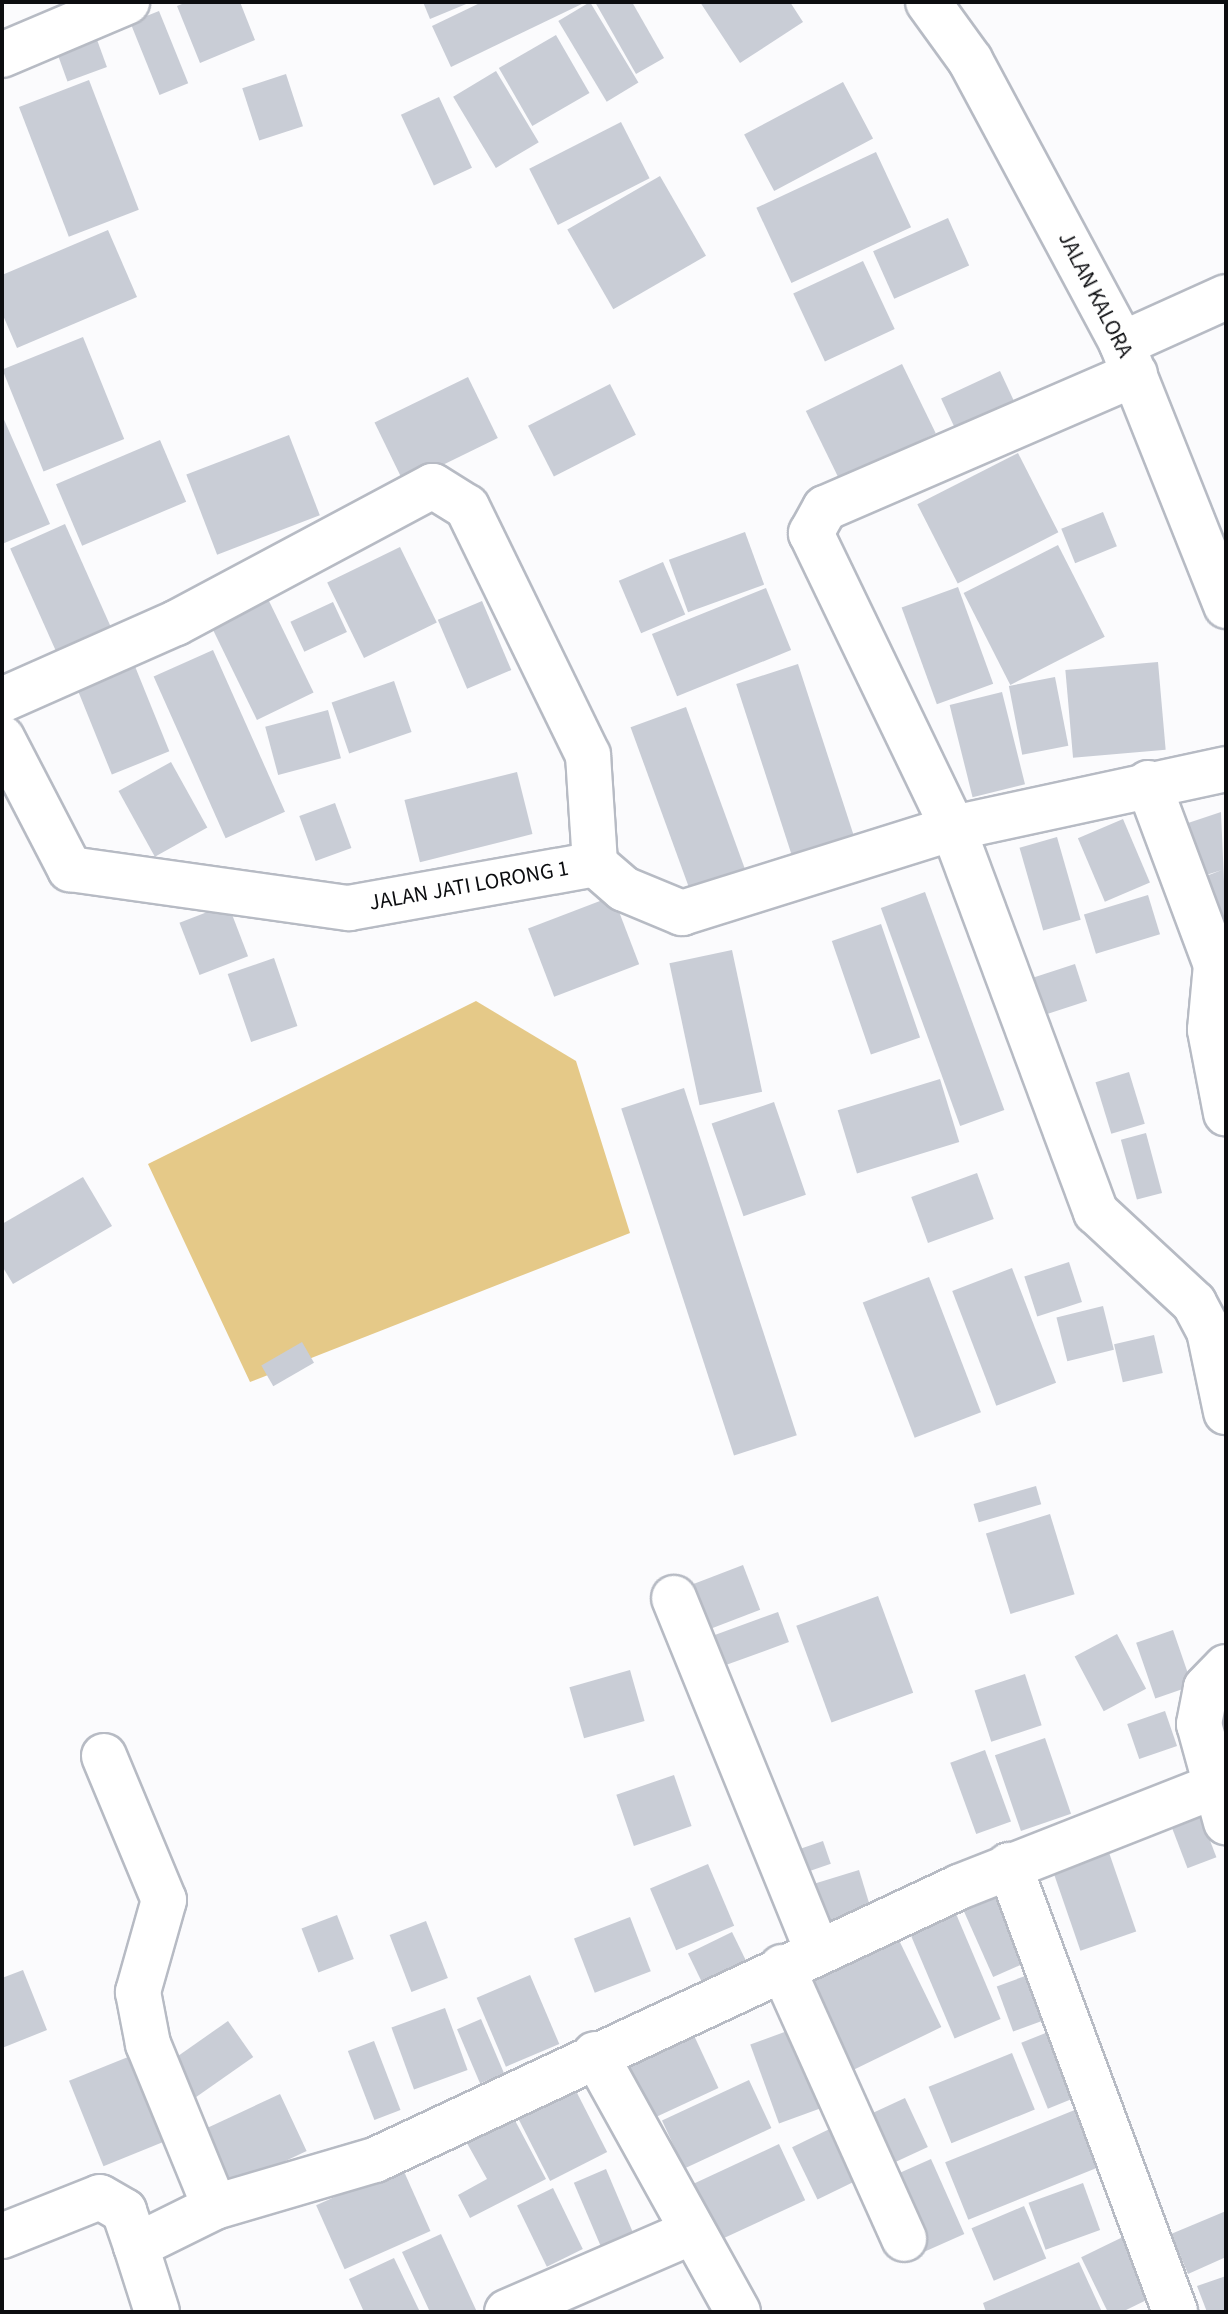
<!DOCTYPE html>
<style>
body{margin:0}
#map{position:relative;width:1228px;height:2314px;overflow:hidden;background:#fbfbfd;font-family:"Source Sans 3",sans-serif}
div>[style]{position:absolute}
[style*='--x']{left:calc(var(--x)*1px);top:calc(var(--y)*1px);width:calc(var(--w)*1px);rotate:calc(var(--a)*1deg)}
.green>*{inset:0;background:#e5c988}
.building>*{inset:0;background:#c9cdd6;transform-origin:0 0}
.roads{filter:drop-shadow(2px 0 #b7bbc4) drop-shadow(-2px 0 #b7bbc4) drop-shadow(0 2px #b7bbc4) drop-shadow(0 -2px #b7bbc4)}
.minor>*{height:44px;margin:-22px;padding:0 22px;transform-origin:22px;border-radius:22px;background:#fff}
.tertiary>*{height:44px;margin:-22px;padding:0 22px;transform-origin:22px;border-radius:22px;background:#fff}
span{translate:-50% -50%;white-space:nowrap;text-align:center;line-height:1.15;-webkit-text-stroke:7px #fff;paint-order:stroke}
.street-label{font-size:22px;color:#0c0d10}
.frame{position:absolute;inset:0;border:4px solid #0c0d10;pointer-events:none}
</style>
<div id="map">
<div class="green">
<div style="clip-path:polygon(476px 1001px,576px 1061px,630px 1233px,250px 1382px,148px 1164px)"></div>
</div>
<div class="building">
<div style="clip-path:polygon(187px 2px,240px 2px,255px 40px,200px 63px,177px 6px)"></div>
<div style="clip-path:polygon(423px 2px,471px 2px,430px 19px)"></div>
<div style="clip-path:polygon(482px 2px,586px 2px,451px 67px,432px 26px)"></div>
<div style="left:590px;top:2px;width:94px;height:37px;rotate:59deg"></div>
<div style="clip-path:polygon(595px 2px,632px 2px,664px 58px,636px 74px)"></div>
<div style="clip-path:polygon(700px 2px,790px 2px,803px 22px,740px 63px)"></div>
<div style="left:159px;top:11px;width:78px;height:31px;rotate:68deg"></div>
<div style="left:556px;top:35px;width:67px;height:66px;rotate:60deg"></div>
<div style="left:96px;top:37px;width:32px;height:42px;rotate:70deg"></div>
<div style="left:496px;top:71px;width:83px;height:50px;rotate:59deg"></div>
<div style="left:286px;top:74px;width:55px;height:46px;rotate:72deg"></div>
<div style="left:89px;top:80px;width:139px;height:75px;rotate:69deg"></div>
<div style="left:843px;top:82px;width:64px;height:112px;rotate:62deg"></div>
<div style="left:439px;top:97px;width:78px;height:42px;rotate:65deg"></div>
<div style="left:621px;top:122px;width:63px;height:103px;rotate:63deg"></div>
<div style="left:876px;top:152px;width:83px;height:132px;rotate:65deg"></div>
<div style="left:660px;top:176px;width:92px;height:107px;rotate:60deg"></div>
<div style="left:948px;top:218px;width:52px;height:82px;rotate:66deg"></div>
<div style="clip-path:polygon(108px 230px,137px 297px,17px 348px,2px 313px,2px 275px)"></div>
<div style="left:863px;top:261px;width:75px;height:77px;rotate:65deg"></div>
<div style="left:83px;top:337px;width:110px;height:87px;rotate:68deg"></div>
<div style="left:902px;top:364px;width:77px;height:107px;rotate:64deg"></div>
<div style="left:1000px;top:371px;width:38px;height:65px;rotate:65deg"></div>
<div style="left:468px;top:377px;width:68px;height:104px;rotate:64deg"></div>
<div style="left:610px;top:384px;width:57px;height:92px;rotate:63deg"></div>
<div style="clip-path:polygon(2px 415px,50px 524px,2px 544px)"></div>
<div style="left:289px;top:435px;width:86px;height:110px;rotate:69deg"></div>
<div style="left:160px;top:440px;width:67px;height:113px;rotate:67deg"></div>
<div style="left:1018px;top:453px;width:89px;height:113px;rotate:63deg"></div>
<div style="left:1103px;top:512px;width:37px;height:45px;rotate:68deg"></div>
<div style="left:65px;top:524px;width:128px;height:60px;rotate:66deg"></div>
<div style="left:745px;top:532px;width:56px;height:81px;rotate:70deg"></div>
<div style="left:1058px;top:545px;width:103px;height:106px;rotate:63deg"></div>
<div style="left:400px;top:547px;width:84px;height:81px;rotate:64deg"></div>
<div style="left:663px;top:562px;width:57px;height:48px;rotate:67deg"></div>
<div style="left:958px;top:587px;width:103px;height:60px;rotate:70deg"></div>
<div style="left:766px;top:588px;width:67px;height:123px;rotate:68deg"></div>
<div style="left:268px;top:599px;width:104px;height:63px;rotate:64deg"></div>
<div style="left:482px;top:601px;width:75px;height:48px;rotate:67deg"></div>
<div style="left:333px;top:602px;width:33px;height:47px;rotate:65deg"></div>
<div style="left:213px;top:650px;width:177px;height:65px;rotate:66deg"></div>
<div style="left:130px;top:654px;width:105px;height:62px;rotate:68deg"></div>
<div style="left:1158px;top:662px;width:88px;height:93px;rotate:85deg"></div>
<div style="left:798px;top:664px;width:193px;height:65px;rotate:72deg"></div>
<div style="left:1055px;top:677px;width:70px;height:47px;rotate:79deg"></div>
<div style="left:394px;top:681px;width:54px;height:66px;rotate:71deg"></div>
<div style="left:1002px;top:692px;width:95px;height:54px;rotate:76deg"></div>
<div style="left:686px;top:707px;width:188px;height:59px;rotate:70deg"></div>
<div style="left:328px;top:710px;width:50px;height:65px;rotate:75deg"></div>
<div style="left:171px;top:762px;width:75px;height:60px;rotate:61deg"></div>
<div style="left:517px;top:772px;width:64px;height:116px;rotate:76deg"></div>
<div style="left:335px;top:803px;width:48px;height:38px;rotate:70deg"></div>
<div style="clip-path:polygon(1221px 812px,1226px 928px,1211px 933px,1193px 881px,1222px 870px,1187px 881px,1170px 829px)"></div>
<div style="left:1123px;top:819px;width:69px;height:49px;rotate:67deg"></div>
<div style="left:1057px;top:837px;width:86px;height:39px;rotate:74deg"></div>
<div style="left:925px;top:892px;width:232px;height:47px;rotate:70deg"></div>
<div style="left:1148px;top:895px;width:41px;height:67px;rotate:73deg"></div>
<div style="left:613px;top:896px;width:73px;height:91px;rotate:69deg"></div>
<div style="left:228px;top:904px;width:56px;height:52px;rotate:69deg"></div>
<div style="left:881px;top:924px;width:120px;height:52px;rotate:71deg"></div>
<div style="left:732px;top:950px;width:145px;height:64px;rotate:78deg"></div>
<div style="left:274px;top:958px;width:72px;height:49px;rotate:71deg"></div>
<div style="left:1075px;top:964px;width:39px;height:54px;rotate:72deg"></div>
<div style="left:1129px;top:1072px;width:54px;height:35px;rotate:73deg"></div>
<div style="left:940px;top:1079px;width:66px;height:107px;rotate:73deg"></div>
<div style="left:684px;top:1088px;width:365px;height:66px;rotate:72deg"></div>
<div style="left:774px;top:1102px;width:98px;height:66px;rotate:71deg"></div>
<div style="left:1146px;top:1133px;width:62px;height:26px;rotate:75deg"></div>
<div style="left:977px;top:1173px;width:49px;height:70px;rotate:70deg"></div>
<div style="clip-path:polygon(83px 1177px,112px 1226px,13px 1284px,2px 1266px,2px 1224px)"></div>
<div style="left:1069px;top:1262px;width:42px;height:47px;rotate:72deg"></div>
<div style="left:1012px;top:1268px;width:123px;height:64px;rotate:69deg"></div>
<div style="left:929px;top:1277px;width:145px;height:71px;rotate:69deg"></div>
<div style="left:1103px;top:1306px;width:45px;height:48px;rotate:76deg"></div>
<div style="left:1154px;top:1335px;width:39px;height:41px;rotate:77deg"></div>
<div style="left:302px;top:1342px;width:24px;height:47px;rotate:60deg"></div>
<div style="left:1036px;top:1486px;width:19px;height:65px;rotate:74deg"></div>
<div style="left:1050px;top:1514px;width:84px;height:67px;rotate:73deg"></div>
<div style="left:743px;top:1565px;width:48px;height:67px;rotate:69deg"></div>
<div style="left:878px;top:1596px;width:103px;height:87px;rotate:70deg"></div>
<div style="left:778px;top:1612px;width:32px;height:84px;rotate:70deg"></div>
<div style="left:1173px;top:1630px;width:59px;height:39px;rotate:71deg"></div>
<div style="left:1117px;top:1634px;width:62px;height:48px;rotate:62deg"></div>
<div style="left:630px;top:1670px;width:53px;height:63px;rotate:74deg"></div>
<div style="left:1025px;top:1674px;width:54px;height:53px;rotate:72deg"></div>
<div style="left:1165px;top:1711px;width:37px;height:40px;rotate:71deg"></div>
<div style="left:1045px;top:1738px;width:80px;height:53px;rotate:71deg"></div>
<div style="left:985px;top:1750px;width:76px;height:37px;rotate:70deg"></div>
<div style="left:674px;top:1775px;width:54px;height:61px;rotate:71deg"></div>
<div style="left:1201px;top:1817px;width:43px;height:31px;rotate:69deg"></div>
<div style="left:1104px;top:1838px;width:99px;height:59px;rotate:71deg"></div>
<div style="left:823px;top:1841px;width:24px;height:56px;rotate:71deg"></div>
<div style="left:708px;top:1864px;width:67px;height:63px;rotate:67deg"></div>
<div style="left:859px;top:1870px;width:54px;height:75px;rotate:73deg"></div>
<div style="left:1005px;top:1893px;width:72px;height:45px;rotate:66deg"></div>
<div style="left:951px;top:1902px;width:127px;height:50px;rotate:67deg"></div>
<div style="left:337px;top:1915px;width:47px;height:38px;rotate:69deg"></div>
<div style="left:630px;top:1917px;width:58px;height:60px;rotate:69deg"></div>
<div style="left:426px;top:1921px;width:61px;height:39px;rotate:69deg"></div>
<div style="left:894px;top:1930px;width:108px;height:101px;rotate:64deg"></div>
<div style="left:732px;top:1932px;width:32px;height:49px;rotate:64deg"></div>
<div style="clip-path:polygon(23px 1970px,47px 2030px,2px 2048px,2px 1978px)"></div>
<div style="left:1039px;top:1971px;width:48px;height:45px;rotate:70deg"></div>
<div style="left:530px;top:1975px;width:75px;height:58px;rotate:67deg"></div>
<div style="left:445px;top:2008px;width:66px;height:57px;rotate:70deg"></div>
<div style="left:481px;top:2019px;width:59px;height:26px;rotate:67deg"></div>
<div style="left:228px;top:2021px;width:44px;height:74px;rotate:55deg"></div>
<div style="left:801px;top:2026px;width:84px;height:54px;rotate:70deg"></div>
<div style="left:1063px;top:2026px;width:71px;height:45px;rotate:68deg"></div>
<div style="left:691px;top:2029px;width:65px;height:88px;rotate:65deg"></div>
<div style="left:374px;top:2041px;width:74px;height:28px;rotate:69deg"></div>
<div style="left:1012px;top:2053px;width:61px;height:90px;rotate:68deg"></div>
<div style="left:133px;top:2055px;width:92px;height:69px;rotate:68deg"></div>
<div style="left:749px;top:2080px;width:53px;height:96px;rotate:65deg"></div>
<div style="left:574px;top:2087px;width:73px;height:64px;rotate:63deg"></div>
<div style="left:280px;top:2094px;width:63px;height:87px;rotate:65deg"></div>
<div style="left:905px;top:2098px;width:54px;height:47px;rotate:65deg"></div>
<div style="left:1087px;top:2105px;width:62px;height:153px;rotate:68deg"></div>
<div style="clip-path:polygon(510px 2111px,546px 2179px,470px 2218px,458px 2195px,487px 2179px,463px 2136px)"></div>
<div style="left:846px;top:2121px;width:58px;height:60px;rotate:64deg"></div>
<div style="left:779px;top:2144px;width:62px;height:102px;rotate:65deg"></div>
<div style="left:931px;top:2159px;width:82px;height:45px;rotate:66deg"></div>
<div style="left:402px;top:2167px;width:70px;height:94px;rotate:66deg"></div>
<div style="left:606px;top:2169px;width:83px;height:35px;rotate:67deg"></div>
<div style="left:1083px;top:2183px;width:50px;height:58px;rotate:70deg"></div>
<div style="left:553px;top:2188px;width:68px;height:40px;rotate:64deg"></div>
<div style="left:1024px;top:2206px;width:57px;height:57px;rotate:67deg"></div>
<div style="clip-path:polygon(1226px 2211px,1226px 2257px,1188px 2274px,1171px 2234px)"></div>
<div style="clip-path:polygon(441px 2234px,477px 2312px,430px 2312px,402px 2252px)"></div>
<div style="left:1127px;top:2235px;width:67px;height:51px;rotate:64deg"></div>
<div style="clip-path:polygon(394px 2258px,420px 2312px,364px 2312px,349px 2279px)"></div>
<div style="clip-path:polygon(1079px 2262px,1102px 2312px,986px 2312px,983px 2303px)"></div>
<div style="clip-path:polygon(1226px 2276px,1226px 2312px,1207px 2312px,1197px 2286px)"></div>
</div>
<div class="roads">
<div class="minor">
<div style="--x:1122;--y:344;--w:114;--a:-24.3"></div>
<div style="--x:1135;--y:374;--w:338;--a:156.6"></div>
<div style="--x:825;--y:508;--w:29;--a:119"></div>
<div style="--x:811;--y:533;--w:327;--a:64.3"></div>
<div style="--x:953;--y:828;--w:410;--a:69.6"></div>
<div style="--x:1096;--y:1212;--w:134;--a:42.9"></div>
<div style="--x:1194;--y:1303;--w:32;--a:62"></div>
<div style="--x:1209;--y:1331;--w:83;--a:78.1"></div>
<div style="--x:2;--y:700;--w:190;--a:-23.9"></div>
<div style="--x:176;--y:623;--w:291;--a:-28.1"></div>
<div style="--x:433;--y:486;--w:40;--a:32"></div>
<div style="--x:467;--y:507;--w:276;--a:64"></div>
<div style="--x:588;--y:755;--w:109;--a:86.3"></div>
<div style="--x:2;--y:738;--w:148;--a:62.6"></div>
<div style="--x:70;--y:869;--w:282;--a:8"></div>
<div style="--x:349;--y:908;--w:250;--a:-10.1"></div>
<div style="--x:595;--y:864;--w:38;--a:41"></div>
<div style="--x:624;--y:889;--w:63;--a:22.5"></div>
<div style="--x:682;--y:913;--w:284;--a:-17.4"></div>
<div style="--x:953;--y:828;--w:279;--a:-12.2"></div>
<div style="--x:1148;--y:783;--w:194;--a:69.5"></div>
<div style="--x:1216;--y:965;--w:65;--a:95.3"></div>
<div style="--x:1210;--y:1030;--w:85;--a:79.1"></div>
<div style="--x:674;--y:1598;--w:380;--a:67.9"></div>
<div style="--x:104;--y:1756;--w:156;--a:67.4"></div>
<div style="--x:164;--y:1900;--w:96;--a:105.8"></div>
<div style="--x:138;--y:1992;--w:53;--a:79.1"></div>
<div style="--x:148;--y:2044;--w:176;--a:67.7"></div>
<div style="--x:1009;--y:1865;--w:477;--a:69.6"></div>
<div style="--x:782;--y:1967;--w:298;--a:65.8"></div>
<div style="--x:595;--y:2054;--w:295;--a:61"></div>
<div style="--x:2;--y:2236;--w:105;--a:-21.7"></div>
<div style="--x:100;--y:2197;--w:28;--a:30"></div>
<div style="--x:124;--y:2211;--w:37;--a:71"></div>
<div style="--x:136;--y:2246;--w:88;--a:-26.3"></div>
<div style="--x:215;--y:2207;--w:167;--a:-16.4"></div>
<div style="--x:375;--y:2160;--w:645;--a:-25.05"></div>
<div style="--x:959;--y:1887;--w:275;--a:-21.5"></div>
<div style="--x:136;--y:2246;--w:69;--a:72.3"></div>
<div style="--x:507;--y:2312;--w:202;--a:-23.4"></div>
</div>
<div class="tertiary">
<div style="--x:928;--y:2;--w:72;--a:54.1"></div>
<div style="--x:970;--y:60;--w:322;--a:61.8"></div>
<div style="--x:1122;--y:344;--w:282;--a:68.3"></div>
<div style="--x:2;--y:55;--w:136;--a:-23"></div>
<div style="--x:1226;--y:1667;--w:29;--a:134"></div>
<div style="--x:1206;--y:1688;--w:37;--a:101"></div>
<div style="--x:1199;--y:1724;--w:102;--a:74.6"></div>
</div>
</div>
<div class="street-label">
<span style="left:1095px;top:295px;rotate:63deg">JALAN KALORA</span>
<span style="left:469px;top:886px;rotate:-10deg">JALAN JATI LORONG 1</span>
</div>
<div class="frame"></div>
</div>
